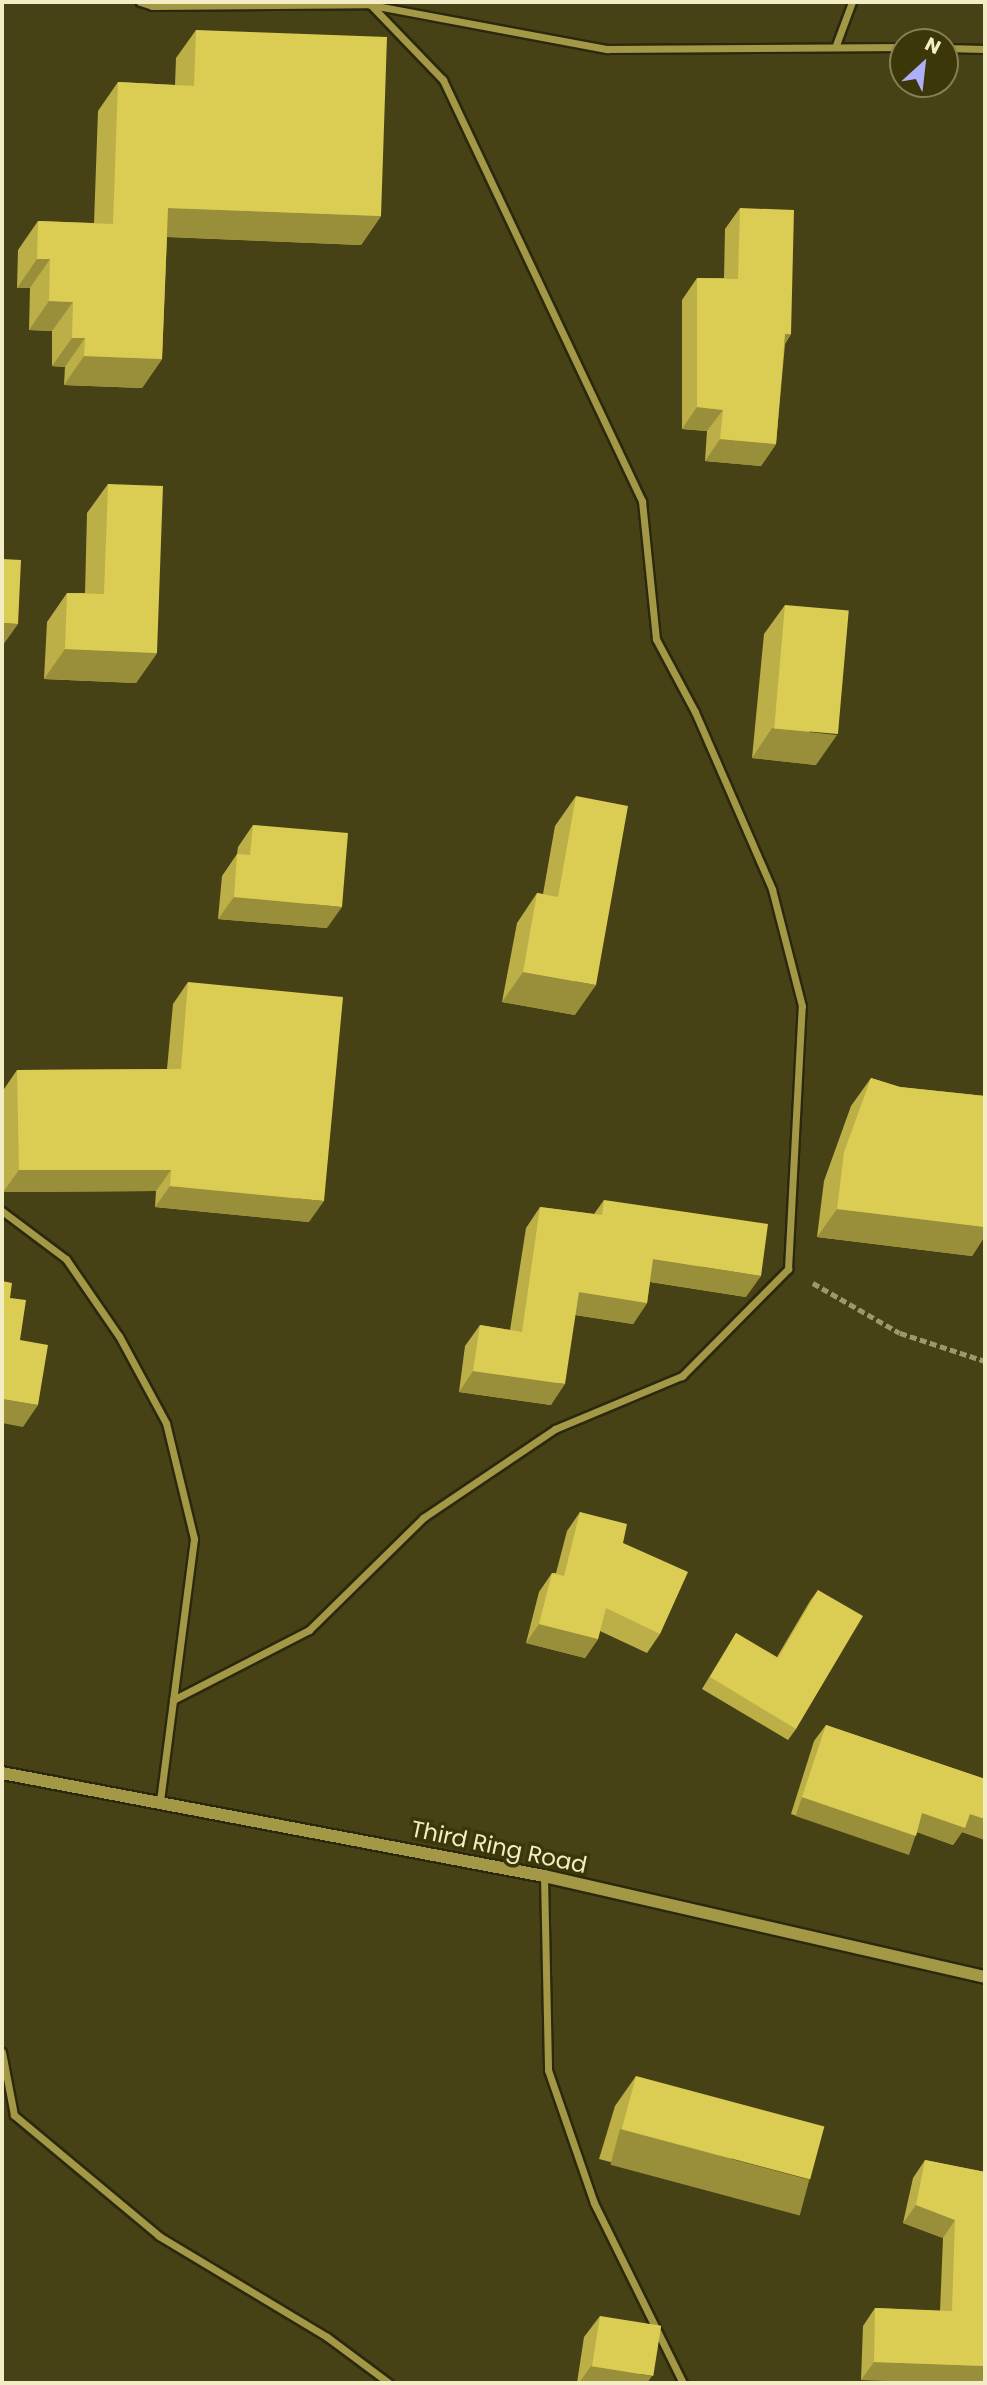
<!DOCTYPE html>
<style>
body{margin:0}
#map{position:relative;width:987px;height:2385px;overflow:hidden;background:#474216;font-family:Poppins,sans-serif}
div>[style]{position:absolute}
[style*='--x']{left:calc(var(--x)*1px);top:calc(var(--y)*1px);width:calc(var(--w)*1px);rotate:calc(var(--a)*1deg)}
.path>*{height:4.5px;margin-top:-2.25px;transform-origin:0;background:repeating-linear-gradient(90deg,#9c976d 0 7px,transparent 0 10.5px)}
.roads{filter:drop-shadow(2px 0 #2b280e) drop-shadow(-2px 0 #2b280e) drop-shadow(0 2px #2b280e) drop-shadow(0 -2px #2b280e)}
.minor>*{height:7px;margin:-3.5px;padding:0 3.5px;transform-origin:3.5px;border-radius:3.5px;background:#a29846}
.tertiary>*{height:12px;margin:-6px;padding:0 6px;transform-origin:6px;border-radius:6px;background:#a29846}
.wall>*{inset:0;background:#bcaf47}
.shaded-wall>*{inset:0;background:#998f3a;transform-origin:0 0}
.building>*{inset:0;background:#dbcc53;transform-origin:0 0}
span{translate:-50% -50%;white-space:nowrap;text-align:center;line-height:1.15;-webkit-text-stroke:7px #3c3709;paint-order:stroke}
.street-label{font-size:23px;color:#f2edc5}
.frame{position:absolute;inset:0;border:4px solid #f2edc5;pointer-events:none}
.north{position:absolute;left:889px;top:28px;width:70px;height:70px;box-sizing:border-box;background:#3c3709;border:2px solid #858054;border-radius:50%;rotate:27deg;font-size:19px;font-weight:700;line-height:28px;text-align:center;color:#f2edc5}
.north::after{content:'';display:block;margin:auto;width:24px;height:32px;background:#adaffb;clip-path:polygon(50% 0,100% 100%,50% 72%,0 100%)}
</style>
<div id="map">
<div class="path">
<div style="--x:813;--y:1283;--w:100;--a:29.9"></div>
<div style="--x:900;--y:1333;--w:89;--a:18.2"></div>
</div>
<div class="roads">
<div class="minor">
<div style="--x:140;--y:2;--w:13;--a:18"></div>
<div style="--x:152;--y:6;--w:214;--a:-0.5"></div>
<div style="--x:366;--y:4;--w:245;--a:10.6"></div>
<div style="--x:607;--y:49;--w:296;--a:-0.4"></div>
<div style="--x:836;--y:45;--w:46;--a:-69.6"></div>
<div style="--x:945;--y:48;--w:40;--a:1.4"></div>
<div style="--x:2;--y:1211;--w:80;--a:36.9"></div>
<div style="--x:66;--y:1259;--w:93;--a:55.5"></div>
<div style="--x:119;--y:1336;--w:99;--a:61.6"></div>
<div style="--x:166;--y:1423;--w:119;--a:76.4"></div>
<div style="--x:194;--y:1539;--w:264;--a:97.4"></div>
<div style="--x:173;--y:1700;--w:153;--a:-27.2"></div>
<div style="--x:309;--y:1630;--w:160;--a:-44.5"></div>
<div style="--x:423;--y:1518;--w:159;--a:-34"></div>
<div style="--x:555;--y:1429;--w:138;--a:-22.7"></div>
<div style="--x:682;--y:1376;--w:151;--a:-45.3"></div>
<div style="--x:788;--y:1269;--w:263;--a:-87"></div>
<div style="--x:802;--y:1006;--w:121;--a:-104.4"></div>
<div style="--x:772;--y:889;--w:193;--a:-113.5"></div>
<div style="--x:695;--y:712;--w:83;--a:-118.1"></div>
<div style="--x:656;--y:639;--w:139;--a:-95.8"></div>
<div style="--x:642;--y:501;--w:466;--a:-115.3"></div>
<div style="--x:443;--y:80;--w:108;--a:-133.9"></div>
<div style="--x:544;--y:1876;--w:194;--a:88.8"></div>
<div style="--x:548;--y:2070;--w:141;--a:70.9"></div>
<div style="--x:594;--y:2203;--w:201;--a:63.7"></div>
<div style="--x:2;--y:2052;--w:64;--a:79.2"></div>
<div style="--x:14;--y:2115;--w:189;--a:39.8"></div>
<div style="--x:159;--y:2236;--w:196;--a:31"></div>
<div style="--x:327;--y:2337;--w:77;--a:36.6"></div>
</div>
<div class="tertiary">
<div style="--x:2;--y:1773;--w:552;--a:10.76"></div>
<div style="--x:544;--y:1876;--w:452;--a:12.9"></div>
</div>
</div>
<div class="wall">
<div style="clip-path:polygon(196px 30px,381px 216px,361px 245px,167px 237px,162px 359px,142px 388px,64px 385px,65px 367px,52px 366px,52px 331px,29px 330px,30px 288px,17px 288px,18px 250px,38px 221px,94px 223px,98px 111px,118px 82px,175px 85px,176px 58px)"></div>
<div style="clip-path:polygon(740px 208px,791px 334px,785px 344px,776px 444px,761px 466px,705px 461px,707px 431px,682px 429px,682px 300px,697px 278px,724px 278px,725px 229px)"></div>
<div style="clip-path:polygon(108px 484px,157px 653px,136px 683px,44px 679px,47px 622px,67px 593px,85px 593px,87px 513px)"></div>
<div style="clip-path:polygon(785px 605px,816px 765px,752px 758px,764px 634px)"></div>
<div style="clip-path:polygon(576px 796px,575px 1015px,502px 1002px,517px 923px,537px 893px,543px 894px,555px 826px)"></div>
<div style="clip-path:polygon(253px 825px,327px 928px,218px 919px,222px 876px,237px 854px,238px 847px)"></div>
<div style="clip-path:polygon(188px 982px,309px 1222px,155px 1207px,156px 1191px,3px 1192px,2px 1092px,17px 1070px,167px 1069px,173px 1004px)"></div>
<div style="clip-path:polygon(871px 1078px,900px 1087px,985px 1096px,985px 1236px,972px 1256px,817px 1237px,824px 1181px,851px 1106px)"></div>
<div style="clip-path:polygon(604px 1200px,746px 1297px,650px 1282px,647px 1303px,633px 1324px,575px 1315px,551px 1405px,459px 1392px,465px 1346px,480px 1325px,510px 1330px,526px 1228px,540px 1207px,594px 1214px)"></div>
<div style="clip-path:polygon(580px 1512px,623px 1543px,660px 1634px,647px 1653px,600px 1631px,598px 1639px,585px 1658px,526px 1643px,539px 1592px,552px 1573px,556px 1573px,567px 1531px)"></div>
<div style="clip-path:polygon(818px 1590px,796px 1729px,788px 1740px,702px 1689px,736px 1633px,777px 1657px,810px 1601px)"></div>
<div style="clip-path:polygon(826px 1725px,985px 1779px,985px 1840px,962px 1832px,953px 1845px,917px 1832px,904px 1852px,791px 1814px,814px 1741px)"></div>
<div style="clip-path:polygon(636px 2076px,789px 2209px,599px 2159px,615px 2106px)"></div>
<div style="clip-path:polygon(925px 2160px,985px 2172px,985px 2383px,861px 2380px,863px 2326px,875px 2308px,940px 2311px,943px 2238px,903px 2223px,913px 2178px)"></div>
<div style="clip-path:polygon(600px 2316px,647px 2383px,577px 2383px,584px 2337px)"></div>
</div>
<div class="shaded-wall">
<div style="clip-path:polygon(168px 208px,381px 216px,361px 245px,148px 236px)"></div>
<div style="clip-path:polygon(37px 259px,50px 259px,30px 288px,17px 288px)"></div>
<div style="clip-path:polygon(49px 301px,73px 302px,52px 331px,29px 330px)"></div>
<div style="clip-path:polygon(785px 334px,791px 334px,776px 356px)"></div>
<div style="clip-path:polygon(72px 338px,85px 338px,65px 367px,52px 366px)"></div>
<div style="clip-path:polygon(84px 356px,162px 359px,142px 388px,64px 385px)"></div>
<div style="clip-path:polygon(697px 407px,723px 410px,707px 431px,682px 429px)"></div>
<div style="clip-path:polygon(720px 439px,776px 444px,761px 466px,705px 461px)"></div>
<div style="clip-path:polygon(2px 623px,18px 624px,3px 645px,2px 645px)"></div>
<div style="clip-path:polygon(65px 649px,157px 653px,136px 683px,44px 679px)"></div>
<div style="clip-path:polygon(772px 728px,837px 735px,816px 765px,752px 758px)"></div>
<div style="clip-path:polygon(234px 897px,342px 907px,327px 928px,218px 919px)"></div>
<div style="clip-path:polygon(523px 972px,596px 985px,575px 1015px,502px 1002px)"></div>
<div style="clip-path:polygon(19px 1170px,171px 1170px,156px 1191px,3px 1192px)"></div>
<div style="clip-path:polygon(170px 1186px,324px 1201px,309px 1222px,155px 1207px)"></div>
<div style="clip-path:polygon(837px 1209px,985px 1227px,985px 1236px,972px 1256px,817px 1237px)"></div>
<div style="clip-path:polygon(653px 1259px,761px 1276px,746px 1297px,638px 1280px)"></div>
<div style="clip-path:polygon(579px 1292px,647px 1303px,633px 1324px,564px 1313px)"></div>
<div style="clip-path:polygon(473px 1371px,565px 1384px,551px 1405px,459px 1392px)"></div>
<div style="clip-path:polygon(2px 1399px,38px 1405px,23px 1427px,2px 1423px)"></div>
<div style="clip-path:polygon(539px 1624px,598px 1639px,585px 1658px,526px 1643px)"></div>
<div style="left:802px;top:1797px;width:120px;height:20px;rotate:19deg"></div>
<div style="clip-path:polygon(922px 1813px,970px 1814px,985px 1819px,985px 1840px,962px 1832px,953px 1845px,911px 1830px)"></div>
<div style="left:620px;top:2129px;width:196px;height:37px;rotate:15deg"></div>
<div style="clip-path:polygon(916px 2205px,955px 2220px,943px 2238px,903px 2223px)"></div>
<div style="clip-path:polygon(874px 2362px,985px 2366px,985px 2383px,861px 2380px)"></div>
<div style="clip-path:polygon(591px 2366px,652px 2376px,647px 2383px,579px 2383px)"></div>
</div>
<div class="building">
<div style="clip-path:polygon(196px 30px,387px 37px,381px 216px,168px 208px,162px 359px,84px 356px,85px 338px,72px 338px,73px 302px,49px 301px,50px 259px,37px 259px,38px 221px,113px 224px,118px 82px,194px 86px)"></div>
<div style="clip-path:polygon(740px 208px,794px 210px,791px 334px,785px 334px,776px 444px,720px 439px,723px 410px,697px 407px,697px 278px,738px 279px)"></div>
<div style="clip-path:polygon(108px 484px,163px 486px,157px 653px,65px 649px,67px 593px,104px 594px)"></div>
<div style="clip-path:polygon(2px 559px,21px 560px,18px 624px,2px 623px)"></div>
<div style="left:785px;top:605px;width:64px;height:124px;rotate:5deg"></div>
<div style="clip-path:polygon(576px 796px,628px 806px,596px 985px,523px 972px,537px 893px,558px 897px)"></div>
<div style="clip-path:polygon(253px 825px,348px 833px,342px 907px,234px 897px,237px 854px,250px 855px)"></div>
<div style="clip-path:polygon(188px 982px,343px 997px,324px 1201px,170px 1186px,171px 1170px,19px 1170px,17px 1070px,181px 1069px)"></div>
<div style="clip-path:polygon(871px 1078px,900px 1087px,985px 1096px,985px 1227px,837px 1209px,844px 1152px)"></div>
<div style="clip-path:polygon(604px 1200px,768px 1224px,761px 1276px,653px 1259px,647px 1303px,579px 1292px,565px 1384px,473px 1371px,480px 1325px,522px 1332px,540px 1207px,602px 1215px)"></div>
<div style="clip-path:polygon(2px 1281px,12px 1283px,10px 1298px,26px 1300px,20px 1340px,48px 1345px,38px 1405px,2px 1399px)"></div>
<div style="clip-path:polygon(580px 1512px,627px 1524px,623px 1543px,688px 1572px,660px 1634px,606px 1608px,598px 1639px,539px 1624px,552px 1573px,564px 1576px)"></div>
<div style="clip-path:polygon(818px 1590px,863px 1616px,796px 1729px,710px 1677px,736px 1633px,778px 1658px)"></div>
<div style="clip-path:polygon(826px 1725px,985px 1779px,985px 1819px,970px 1814px,965px 1828px,922px 1813px,916px 1836px,802px 1797px)"></div>
<div style="left:636px;top:2076px;width:195px;height:55px;rotate:15deg"></div>
<div style="clip-path:polygon(925px 2160px,985px 2172px,985px 2366px,874px 2362px,875px 2308px,952px 2311px,955px 2220px,916px 2205px)"></div>
<div style="left:600px;top:2316px;width:62px;height:51px;rotate:9deg"></div>
</div>
<div class="street-label">
<span style="left:499px;top:1847px;rotate:12deg">Third Ring Road</span>
</div>
<div class="frame"></div>
<div class="north">N</div>
</div>
